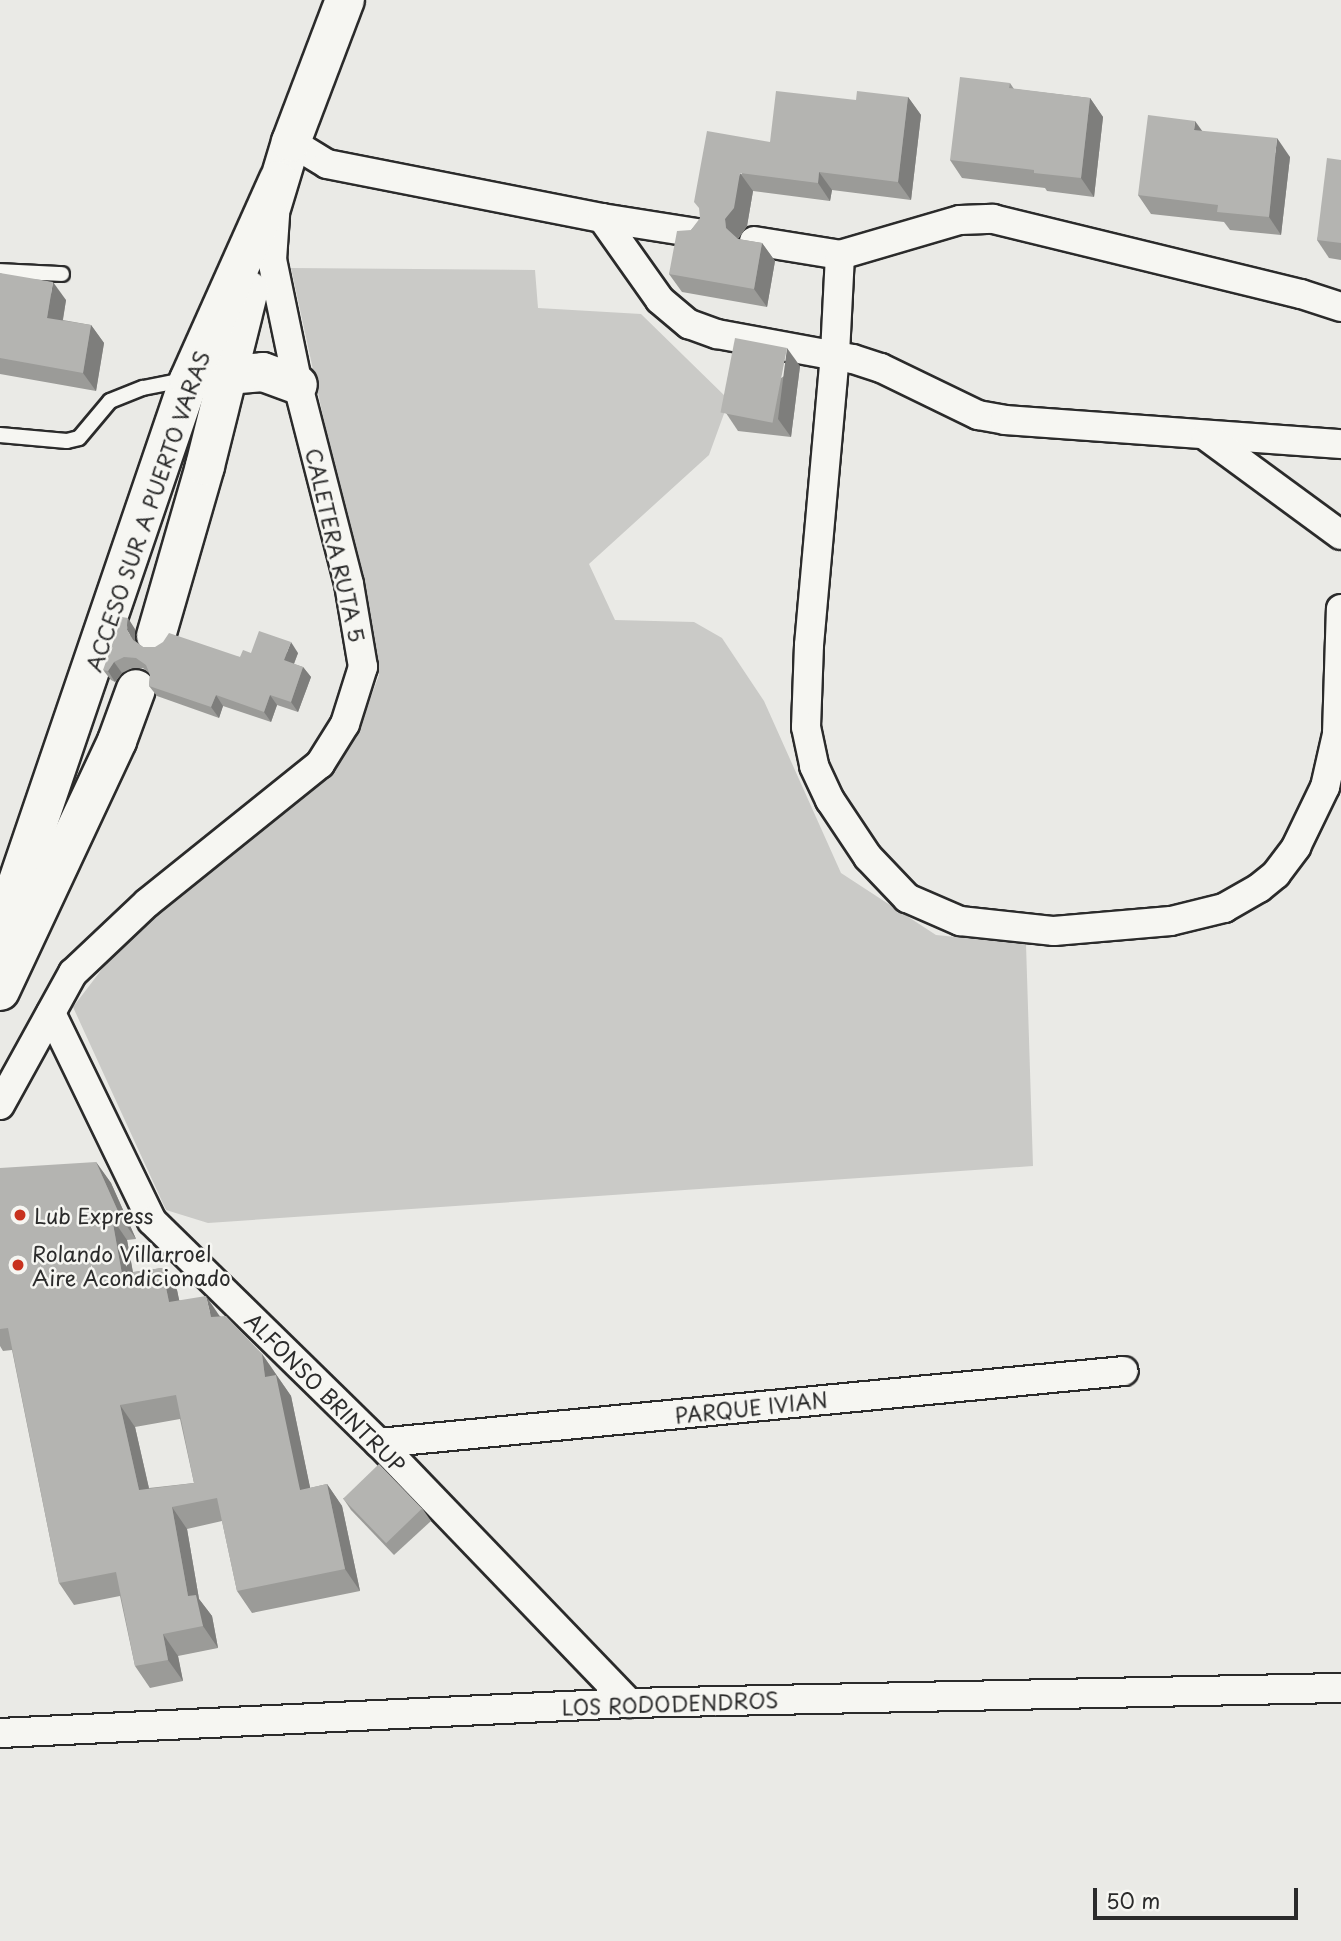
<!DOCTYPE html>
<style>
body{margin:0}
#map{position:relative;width:1341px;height:1941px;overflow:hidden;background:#eaeae6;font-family:"Playpen Sans",sans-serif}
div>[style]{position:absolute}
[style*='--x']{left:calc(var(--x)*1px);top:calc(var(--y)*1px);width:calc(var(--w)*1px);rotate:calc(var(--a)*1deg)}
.green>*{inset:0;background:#cacac7}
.roads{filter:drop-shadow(2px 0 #2b2b2b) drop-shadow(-2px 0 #2b2b2b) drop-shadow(0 2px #2b2b2b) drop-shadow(0 -2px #2b2b2b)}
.lane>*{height:14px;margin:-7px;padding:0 7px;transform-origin:7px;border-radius:7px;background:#f6f6f2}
.street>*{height:28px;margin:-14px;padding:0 14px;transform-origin:14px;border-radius:14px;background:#f6f6f2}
.secondary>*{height:38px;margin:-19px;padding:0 19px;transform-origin:19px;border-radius:19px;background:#f6f6f2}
.wall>*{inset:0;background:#9b9b98}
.shaded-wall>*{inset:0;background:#7e7e7c}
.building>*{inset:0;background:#b4b4b1;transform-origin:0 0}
.dots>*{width:19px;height:19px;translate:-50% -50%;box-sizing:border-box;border:4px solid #f6f6f2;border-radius:50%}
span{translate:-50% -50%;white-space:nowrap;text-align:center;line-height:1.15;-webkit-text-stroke:5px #f6f6f2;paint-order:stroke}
.street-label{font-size:21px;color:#2b2b2b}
.poi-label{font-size:21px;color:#2b2b2b}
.left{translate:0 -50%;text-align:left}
.scale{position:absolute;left:1093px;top:1888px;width:205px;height:32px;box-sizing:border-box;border:4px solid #2b2b2b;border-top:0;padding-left:9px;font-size:21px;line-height:24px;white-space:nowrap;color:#2b2b2b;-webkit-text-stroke:5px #f6f6f2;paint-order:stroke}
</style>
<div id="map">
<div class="green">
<div style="clip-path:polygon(291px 268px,535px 270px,538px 308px,641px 314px,729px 400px,709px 455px,589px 564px,615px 620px,694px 622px,722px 638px,764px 701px,841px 873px,936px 935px,1026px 944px,1033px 1166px,208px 1223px,166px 1210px,73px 1007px,125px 939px,332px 774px,361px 724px,379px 675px)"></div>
</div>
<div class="roads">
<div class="lane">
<div style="--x:0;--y:271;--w:62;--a:2.8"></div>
<div style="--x:0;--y:435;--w:67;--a:5.1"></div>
<div style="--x:67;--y:441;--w:12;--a:-14"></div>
<div style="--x:79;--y:438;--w:48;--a:-50"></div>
<div style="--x:110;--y:401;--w:35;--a:-22"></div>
<div style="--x:143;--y:388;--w:42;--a:-11"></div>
</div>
<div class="street">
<div style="--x:291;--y:142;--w:42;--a:31.4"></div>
<div style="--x:327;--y:164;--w:280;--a:11.1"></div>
<div style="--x:602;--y:218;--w:96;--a:9"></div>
<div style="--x:602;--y:218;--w:100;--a:54.7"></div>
<div style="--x:660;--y:300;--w:38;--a:40"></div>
<div style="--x:689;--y:324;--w:30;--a:20"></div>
<div style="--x:717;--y:334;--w:138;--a:10.4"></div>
<div style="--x:853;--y:359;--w:29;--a:18"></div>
<div style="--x:881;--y:368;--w:108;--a:25.9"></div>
<div style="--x:978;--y:415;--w:27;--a:10"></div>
<div style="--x:1005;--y:420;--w:337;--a:4.1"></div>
<div style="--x:754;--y:241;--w:87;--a:9.2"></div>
<div style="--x:840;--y:255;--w:125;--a:-16.3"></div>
<div style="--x:960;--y:220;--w:33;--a:-2"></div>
<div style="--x:993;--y:219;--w:317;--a:13.7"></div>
<div style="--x:1301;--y:294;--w:42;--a:18"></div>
<div style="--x:840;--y:255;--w:99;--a:92.9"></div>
<div style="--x:835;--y:354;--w:292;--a:95.1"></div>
<div style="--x:809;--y:645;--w:82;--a:92.1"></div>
<div style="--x:806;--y:727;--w:40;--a:78"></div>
<div style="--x:814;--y:766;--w:38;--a:65"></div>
<div style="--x:830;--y:800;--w:69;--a:56.3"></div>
<div style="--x:868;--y:857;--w:57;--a:46.4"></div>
<div style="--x:907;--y:898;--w:58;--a:23.5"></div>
<div style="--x:960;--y:921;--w:95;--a:6.1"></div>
<div style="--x:1054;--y:931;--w:117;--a:-4.9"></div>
<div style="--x:1171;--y:921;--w:55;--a:-13.8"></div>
<div style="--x:1224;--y:908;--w:40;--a:-29.7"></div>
<div style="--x:1259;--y:888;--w:22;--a:-39"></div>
<div style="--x:1276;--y:874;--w:34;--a:-53"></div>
<div style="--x:1296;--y:847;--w:67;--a:-64.2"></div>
<div style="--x:1325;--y:787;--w:54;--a:-77.2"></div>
<div style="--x:1337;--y:734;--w:125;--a:-88.2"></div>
<div style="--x:1206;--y:436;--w:167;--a:36.3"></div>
<div style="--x:51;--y:1013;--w:231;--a:64.1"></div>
<div style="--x:152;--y:1221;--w:318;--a:44.4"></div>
<div style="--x:379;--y:1443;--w:361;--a:46.1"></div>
<div style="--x:0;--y:1105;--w:151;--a:-61.1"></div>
<div style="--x:73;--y:973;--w:102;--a:-43.4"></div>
<div style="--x:147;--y:903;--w:222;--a:-38.8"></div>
<div style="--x:320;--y:764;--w:47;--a:-58"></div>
<div style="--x:345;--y:724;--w:60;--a:-72.5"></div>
<div style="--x:363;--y:667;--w:84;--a:-99.6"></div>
<div style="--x:349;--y:584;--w:205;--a:-104.4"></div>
<div style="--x:298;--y:385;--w:128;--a:-101.7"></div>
<div style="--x:272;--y:260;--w:59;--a:-86.1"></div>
<div style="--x:379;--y:1443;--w:748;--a:-5.52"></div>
<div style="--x:0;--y:1733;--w:630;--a:-2.73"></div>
<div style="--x:629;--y:1703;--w:712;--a:-1.21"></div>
</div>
<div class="secondary">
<div style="--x:272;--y:205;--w:66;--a:-73.2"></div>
<div style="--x:291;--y:142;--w:152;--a:-69.2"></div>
<div style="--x:204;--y:377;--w:59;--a:-4.8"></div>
<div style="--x:263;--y:372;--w:37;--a:20"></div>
<div style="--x:156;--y:636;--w:177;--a:-73.9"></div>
<div style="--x:205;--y:466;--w:181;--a:-76"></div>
<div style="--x:0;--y:934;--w:585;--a:-71.16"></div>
<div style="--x:189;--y:380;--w:218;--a:-65.9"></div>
<div style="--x:0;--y:991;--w:276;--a:-64.9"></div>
<div style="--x:117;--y:741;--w:55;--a:-69.9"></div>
</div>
</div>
<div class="wall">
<div style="clip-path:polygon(1010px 83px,1014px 89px,1090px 98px,1103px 117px,1094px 197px,1047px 191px,1045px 188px,962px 178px,950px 160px)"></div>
<div style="clip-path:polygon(908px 97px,921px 115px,911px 200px,832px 190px,830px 201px,753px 191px,747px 226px,738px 239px,762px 243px,775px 261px,767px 307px,682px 292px,669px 274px,691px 230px,770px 142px,856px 100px)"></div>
<div style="clip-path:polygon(1202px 131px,1290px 157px,1281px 235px,1230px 230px,1224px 222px,1151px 214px,1138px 195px)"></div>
<div style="clip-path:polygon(1341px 160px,1341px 260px,1329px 258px,1317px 240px)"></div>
<div style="clip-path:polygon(0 273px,66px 300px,63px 320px,91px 325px,104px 343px,96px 391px,0 374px)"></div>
<div style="clip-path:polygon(800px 366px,791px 437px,738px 431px,726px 413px)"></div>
<div style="clip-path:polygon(135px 629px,135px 641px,143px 647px,240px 657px,251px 653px,298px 653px,294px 664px,303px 667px,311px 677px,298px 712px,277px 705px,271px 722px,223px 706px,219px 718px,157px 696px,149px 686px,150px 675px,149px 673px,143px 668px,132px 668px,122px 673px,115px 682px,111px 680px,103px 670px)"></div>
<div style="clip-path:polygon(evenodd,96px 1162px,111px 1183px,136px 1239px,127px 1240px,133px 1272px,162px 1268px,177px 1290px,179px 1300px,220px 1316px,262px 1354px,291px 1396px,310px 1488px,327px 1484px,342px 1506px,360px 1591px,252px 1613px,237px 1591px,222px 1521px,187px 1529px,199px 1599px,212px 1616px,218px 1648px,178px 1656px,183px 1681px,150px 1688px,135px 1666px,120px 1596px,74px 1605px,59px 1583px,12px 1350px,3px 1351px,0 1346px,0 1329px,96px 1162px,180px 1419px,194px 1483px,149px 1488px,135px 1427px,180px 1419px)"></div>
<div style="clip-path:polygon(343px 1498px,422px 1508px,431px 1521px,394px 1555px,351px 1510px)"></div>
</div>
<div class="shaded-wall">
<div style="clip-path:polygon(908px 97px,921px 115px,911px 200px,898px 182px)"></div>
<div style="clip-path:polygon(1090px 98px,1103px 117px,1094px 197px,1081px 178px)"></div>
<div style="clip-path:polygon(1195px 121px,1208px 139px,1194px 130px)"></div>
<div style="clip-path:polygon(1277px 138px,1290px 157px,1281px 235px,1269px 217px)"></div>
<div style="clip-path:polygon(819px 172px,832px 190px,830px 201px,818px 183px)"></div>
<div style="clip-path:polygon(740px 173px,753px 191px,747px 226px,738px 238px,738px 246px,726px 228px,725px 219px)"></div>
<div style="clip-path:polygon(762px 243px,775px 261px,767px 307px,754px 289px)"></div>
<div style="clip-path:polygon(53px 282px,66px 300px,60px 336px,47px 318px)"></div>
<div style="clip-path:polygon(91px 325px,104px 343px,96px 391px,83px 373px)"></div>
<div style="clip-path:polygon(787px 348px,800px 366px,791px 437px,778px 419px)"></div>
<div style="clip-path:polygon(128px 618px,135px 629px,135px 641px,140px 651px,127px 630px)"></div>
<div style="clip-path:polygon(291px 642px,298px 653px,291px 671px,284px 660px)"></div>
<div style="clip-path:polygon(114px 662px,122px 673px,115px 682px,108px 671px)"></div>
<div style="clip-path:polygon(303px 667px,311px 677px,298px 712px,291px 702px)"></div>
<div style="clip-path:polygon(216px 695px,223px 706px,219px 718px,211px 707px)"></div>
<div style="clip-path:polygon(270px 695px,277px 705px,271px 722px,264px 712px)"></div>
<div style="clip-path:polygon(96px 1162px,111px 1183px,136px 1239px,121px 1218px)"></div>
<div style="clip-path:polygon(112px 1218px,127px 1240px,137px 1295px,122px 1274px)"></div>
<div style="clip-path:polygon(162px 1268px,177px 1290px,184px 1323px,169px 1302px)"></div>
<div style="clip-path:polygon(206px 1296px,221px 1318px,211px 1317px)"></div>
<div style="clip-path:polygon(262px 1354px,291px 1396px,315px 1511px,300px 1490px,265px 1377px)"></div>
<div style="clip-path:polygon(120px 1405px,135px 1427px,154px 1511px,139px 1490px)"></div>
<div style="clip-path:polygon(327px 1484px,342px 1506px,360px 1591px,345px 1569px)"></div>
<div style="clip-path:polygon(172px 1507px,187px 1529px,199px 1599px,212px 1616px,218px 1648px,203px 1626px,188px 1596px)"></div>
<div style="clip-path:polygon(163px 1634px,178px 1656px,183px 1681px,168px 1660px)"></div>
</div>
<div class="building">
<div style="clip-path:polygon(960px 77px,1010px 83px,1009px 88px,1090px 98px,1081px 178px,1034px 173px,1034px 170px,950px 160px)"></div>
<div style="clip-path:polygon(776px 91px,856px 100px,857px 91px,908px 97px,898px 182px,819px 172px,818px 183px,740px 173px,734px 208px,725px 219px,726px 228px,738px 239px,762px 243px,754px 289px,669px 274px,677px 231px,691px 230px,700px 218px,699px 208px,694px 202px,707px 131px,770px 142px)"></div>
<div style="clip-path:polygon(1148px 115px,1195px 121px,1194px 130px,1277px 138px,1269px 217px,1217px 212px,1218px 205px,1138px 195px)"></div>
<div style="clip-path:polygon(1327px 158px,1341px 160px,1341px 243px,1317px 240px)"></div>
<div style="clip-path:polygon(0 273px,53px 282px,47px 318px,91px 325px,83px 373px,0 358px)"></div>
<div style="left:735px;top:338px;width:53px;height:76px;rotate:11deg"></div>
<div style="clip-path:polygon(122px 617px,128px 618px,127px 630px,133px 640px,143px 647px,155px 647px,163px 642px,169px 633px,240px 657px,243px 650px,251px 653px,259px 631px,291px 642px,284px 660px,303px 667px,291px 702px,270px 695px,264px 712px,216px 695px,211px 707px,149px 686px,150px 675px,146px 665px,136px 658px,124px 657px,114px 662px,108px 671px,103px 670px)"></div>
<div style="clip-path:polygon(evenodd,96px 1162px,121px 1218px,112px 1218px,122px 1274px,162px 1268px,169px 1302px,206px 1296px,211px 1317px,226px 1316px,262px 1354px,265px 1377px,276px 1375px,300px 1490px,327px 1484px,345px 1569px,237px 1591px,217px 1498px,172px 1507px,188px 1596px,196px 1595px,203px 1626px,163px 1634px,168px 1660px,135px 1666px,116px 1572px,59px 1583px,8px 1328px,0 1329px,0 1168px,96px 1162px,176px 1395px,194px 1483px,139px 1490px,120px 1405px,176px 1395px)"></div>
<div style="left:379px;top:1464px;width:62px;height:50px;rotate:46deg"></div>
</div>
<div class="dots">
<div style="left:20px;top:1215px;background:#c8321e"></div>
<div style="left:18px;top:1265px;background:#c8321e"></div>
</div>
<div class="street-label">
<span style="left:147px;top:511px;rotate:-71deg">ACCESO SUR A PUERTO VARAS</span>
<span style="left:336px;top:545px;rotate:77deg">CALETERA RUTA 5</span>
<span style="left:326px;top:1392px;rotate:45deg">ALFONSO BRINTRUP</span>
<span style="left:751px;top:1407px;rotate:-6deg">PARQUE IVIAN</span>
<span style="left:670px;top:1703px;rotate:-2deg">LOS RODODENDROS</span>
</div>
<div class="poi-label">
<span class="left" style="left:34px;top:1215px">Lub Express</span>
<span class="left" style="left:32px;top:1265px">Rolando Villarroel<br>Aire Acondicionado</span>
</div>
<div class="scale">50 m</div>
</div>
